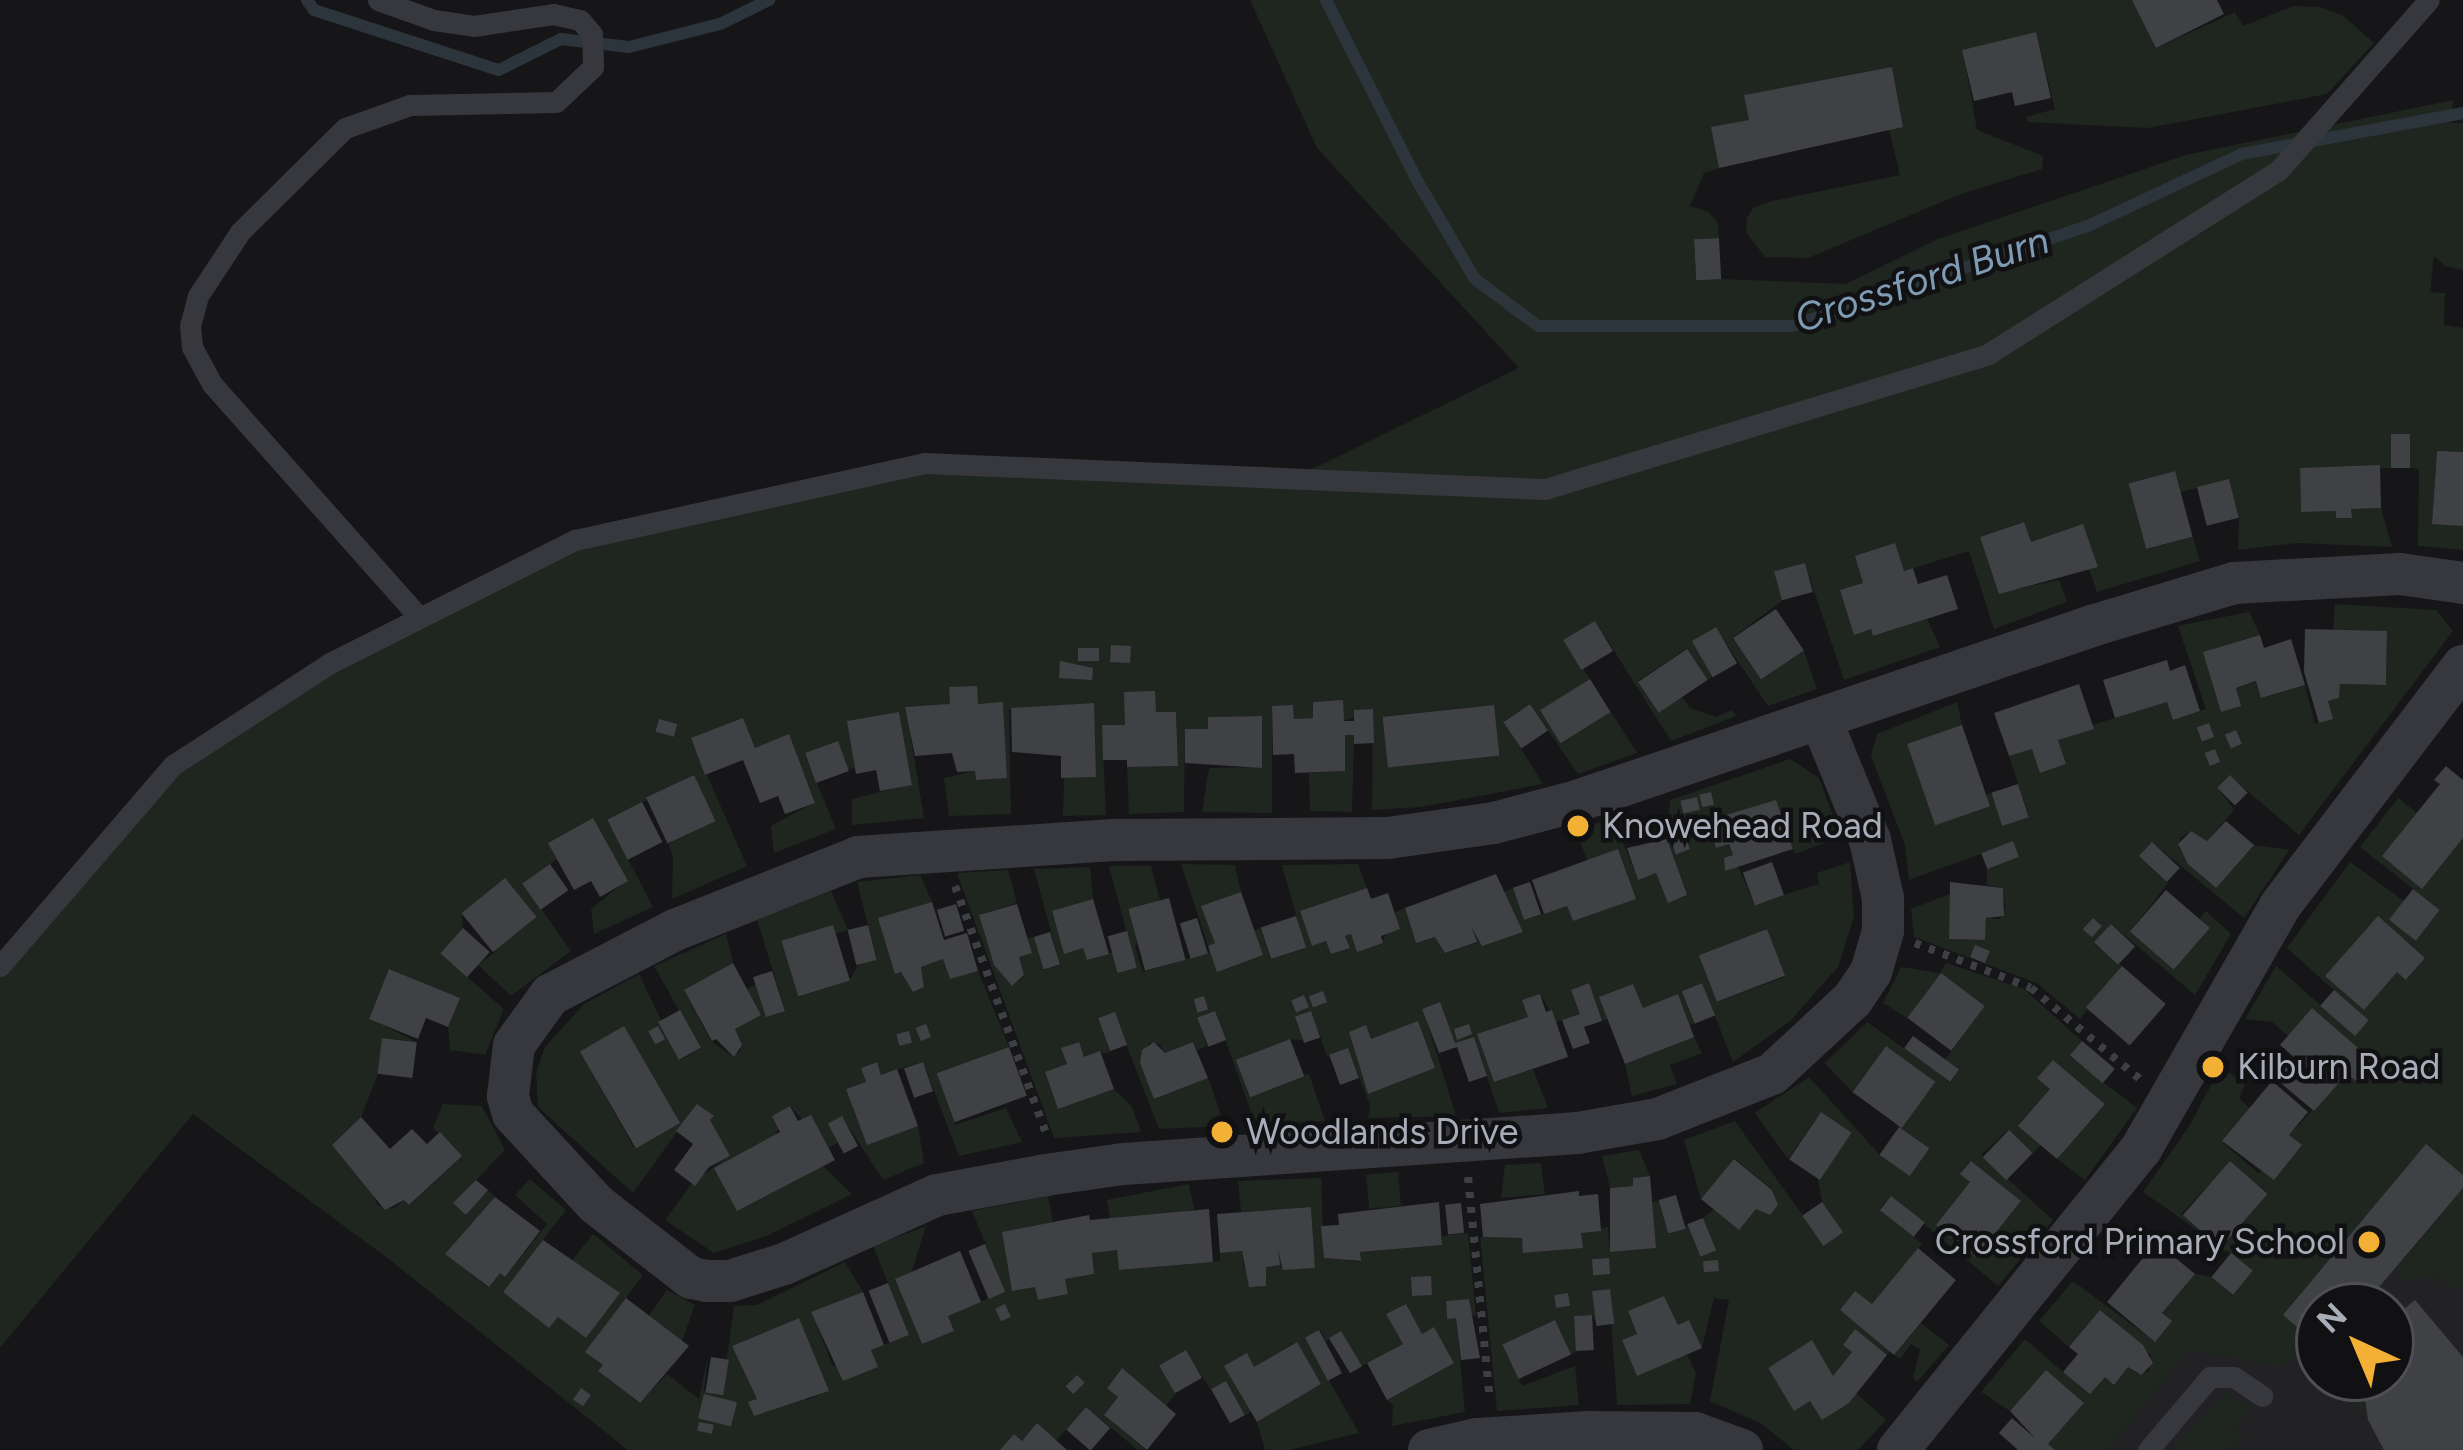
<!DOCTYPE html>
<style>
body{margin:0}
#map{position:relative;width:2463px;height:1450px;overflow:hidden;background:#161618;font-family:Figtree,sans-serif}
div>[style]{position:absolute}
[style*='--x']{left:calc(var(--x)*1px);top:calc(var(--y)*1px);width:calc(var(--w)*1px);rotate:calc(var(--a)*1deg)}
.built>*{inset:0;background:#222225}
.green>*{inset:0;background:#1e261f;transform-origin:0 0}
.stream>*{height:12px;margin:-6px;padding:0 6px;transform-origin:6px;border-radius:6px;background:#2c353c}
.building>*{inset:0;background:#404145;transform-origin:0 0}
.path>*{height:8px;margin-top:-4px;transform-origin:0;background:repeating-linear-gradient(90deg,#3d3f44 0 6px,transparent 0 15px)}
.lane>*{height:21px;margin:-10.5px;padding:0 10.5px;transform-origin:10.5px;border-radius:10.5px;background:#37383d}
.street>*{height:42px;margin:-21px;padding:0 21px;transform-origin:21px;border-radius:21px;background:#37383d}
.dots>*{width:33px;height:33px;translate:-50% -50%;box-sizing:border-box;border:6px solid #111113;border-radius:50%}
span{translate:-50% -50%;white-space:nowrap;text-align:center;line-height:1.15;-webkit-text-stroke:9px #111113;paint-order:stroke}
.poi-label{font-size:36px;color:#a8adb8}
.left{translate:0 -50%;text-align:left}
.right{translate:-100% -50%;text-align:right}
.water-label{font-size:39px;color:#7f9bb3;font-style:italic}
.north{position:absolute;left:2295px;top:1282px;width:120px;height:120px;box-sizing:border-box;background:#111113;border:3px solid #4d4f55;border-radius:50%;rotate:316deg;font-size:33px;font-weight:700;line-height:48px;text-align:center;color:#a8adb8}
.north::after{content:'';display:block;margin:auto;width:42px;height:54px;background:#f2b134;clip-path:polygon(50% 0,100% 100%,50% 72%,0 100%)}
</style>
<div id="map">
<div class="built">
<div style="clip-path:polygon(evenodd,2463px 1004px,2463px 1450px,2108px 1450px,2396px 1093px,2463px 1004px,2319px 1306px,2391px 1306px,2391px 1378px,2319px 1378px,2319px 1306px)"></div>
</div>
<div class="green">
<div style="clip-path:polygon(evenodd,1250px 0,2134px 0,2156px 48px,2235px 12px,2243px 26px,2293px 6px,2320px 7px,2342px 15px,2374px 43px,2327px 94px,2148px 128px,2028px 122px,2026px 117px,2055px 109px,2036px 32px,1963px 50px,1977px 130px,2043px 156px,2042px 169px,1961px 194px,1808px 258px,1765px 257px,1746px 232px,1747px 218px,1753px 208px,1772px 201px,1900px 175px,1889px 130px,1903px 126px,1892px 67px,1745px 95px,1749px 120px,1712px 128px,1719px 168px,1704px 173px,1690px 206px,1709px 212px,1718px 223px,1719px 238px,1694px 239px,1696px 278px,1846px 284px,1938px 239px,2186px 155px,2453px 100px,2451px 123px,2463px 123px,2463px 270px,2445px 266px,2434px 256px,2430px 292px,2445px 293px,2444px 325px,2463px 328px,2463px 452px,2437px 452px,2432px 523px,2463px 526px,2463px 550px,2418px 546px,2419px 469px,2410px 468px,2409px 435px,2391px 435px,2391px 468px,2300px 469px,2301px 512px,2336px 511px,2336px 518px,2351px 518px,2351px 509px,2381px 508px,2392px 547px,2297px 543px,2238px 550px,2239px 518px,2229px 480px,2181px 492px,2174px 471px,2129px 484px,2148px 549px,2193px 537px,2200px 561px,2097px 592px,2089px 569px,2097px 567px,2031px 542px,2023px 522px,1980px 537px,1999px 593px,2059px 580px,2067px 602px,1994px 629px,1969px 551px,1904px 571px,1856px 556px,1863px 583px,1841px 590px,1854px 634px,1871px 629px,1874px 636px,1927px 619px,1940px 647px,1844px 680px,1805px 564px,1775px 572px,1782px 601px,1732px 638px,1760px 679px,1804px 651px,1817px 689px,1768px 706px,1715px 627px,1692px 641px,1714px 676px,1708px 680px,1686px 649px,1638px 681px,1682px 697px,1690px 708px,1716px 717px,1732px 710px,1736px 716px,1671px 741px,1596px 622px,1564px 641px,1590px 679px,1540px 711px,1561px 743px,1611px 712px,1637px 753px,1578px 774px,1530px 704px,1504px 721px,1543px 784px,1421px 807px,1372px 810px,1373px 710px,1344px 721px,1342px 701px,1313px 702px,1313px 718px,1294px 719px,1293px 705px,1272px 707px,1272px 813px,1202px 812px,1209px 768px,1262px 767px,1261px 716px,1209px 717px,1208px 729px,1185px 729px,1184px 812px,1129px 814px,1127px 767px,1178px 766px,1176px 712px,1156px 712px,1154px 692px,1125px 725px,1102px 726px,1106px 815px,1063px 816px,1064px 778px,1096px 777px,1093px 703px,1009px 709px,1011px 814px,949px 816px,944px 778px,975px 771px,976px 780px,1007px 777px,1003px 703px,906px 707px,924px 818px,852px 825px,852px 799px,912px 784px,899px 712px,848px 721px,855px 768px,848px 769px,837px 741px,805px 754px,836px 829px,774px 853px,771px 826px,815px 802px,789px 735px,755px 748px,742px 719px,691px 739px,747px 866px,672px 899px,673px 856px,668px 844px,715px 821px,693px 775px,608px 821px,653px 907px,594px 934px,591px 909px,627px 880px,593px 819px,549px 842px,557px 859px,523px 883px,571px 951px,511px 996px,478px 965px,495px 952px,504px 879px,462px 914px,463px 928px,440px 953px,504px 1009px,485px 1055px,450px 1050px,448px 1027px,459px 998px,390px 969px,369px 1018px,417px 1042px,383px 1038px,378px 1074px,361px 1117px,332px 1145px,372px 1189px,377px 1205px,393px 1209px,404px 1200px,410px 1205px,462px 1156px,433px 1128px,443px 1104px,482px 1106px,505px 1150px,454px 1203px,466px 1214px,488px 1190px,495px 1197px,446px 1254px,488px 1287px,500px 1273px,505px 1277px,547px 1224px,515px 1195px,530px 1179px,566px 1210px,503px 1292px,549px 1327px,558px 1317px,586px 1338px,619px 1294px,571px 1262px,593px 1234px,643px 1275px,586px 1352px,603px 1365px,599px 1372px,639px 1403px,667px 1374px,699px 1399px,708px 1355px,704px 1391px,722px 1395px,734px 1306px,757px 1305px,845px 1262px,863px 1292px,812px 1313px,833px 1366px,877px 1366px,871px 1350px,909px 1335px,873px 1246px,926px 1226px,912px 1271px,895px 1280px,922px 1344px,953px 1331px,948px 1316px,1005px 1291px,972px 1211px,1048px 1196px,1053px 1222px,1002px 1232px,1012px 1290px,1035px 1287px,1038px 1300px,1067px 1294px,1065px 1279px,1094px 1274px,1092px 1253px,1117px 1250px,1119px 1270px,1213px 1262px,1220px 1260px,1220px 1253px,1242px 1251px,1244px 1268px,1279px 1265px,1278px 1249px,1283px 1270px,1315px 1268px,1311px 1207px,1241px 1212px,1238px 1181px,1321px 1178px,1324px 1258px,1360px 1262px,1360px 1252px,1442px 1245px,1442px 1236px,1468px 1233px,1476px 1316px,1471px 1316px,1469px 1299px,1446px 1302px,1447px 1318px,1456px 1318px,1465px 1412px,1392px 1426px,1393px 1405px,1387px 1400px,1454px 1362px,1434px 1328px,1422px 1334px,1405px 1304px,1387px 1315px,1403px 1344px,1362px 1366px,1341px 1332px,1326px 1341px,1320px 1330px,1305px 1338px,1359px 1433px,1289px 1450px,1265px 1450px,1257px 1422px,1321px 1384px,1296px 1342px,1254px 1367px,1246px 1354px,1251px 1412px,1245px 1415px,1227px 1382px,1211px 1390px,1186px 1351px,1161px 1366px,1176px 1393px,1166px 1406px,1121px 1369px,1107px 1387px,1118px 1397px,1104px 1415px,1146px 1450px,1138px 1450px,1086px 1407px,1056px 1441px,1037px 1424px,1022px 1441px,1014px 1434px,1000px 1450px,628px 1450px,390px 1260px,193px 1114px,0 1348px,0 966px,173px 765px,330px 663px,575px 540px,924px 463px,1294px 478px,1519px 368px,1317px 148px,1250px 0,1493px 705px,1498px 756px,1388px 767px,1384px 716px,1493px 705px,1250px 0,799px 1318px,828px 1391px,807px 1400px,804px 1396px,749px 1403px,757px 1399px,732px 1346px,799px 1318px)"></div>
<div style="clip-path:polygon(2335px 604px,2436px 610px,2453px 631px,2299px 835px,2230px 776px,2218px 788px,2234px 810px,2207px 841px,2191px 831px,2180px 838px,2179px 848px,2189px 864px,2215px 888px,2254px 845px,2289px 850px,2244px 918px,2153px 843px,2140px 856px,2168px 883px,2131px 931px,2199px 919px,2206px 911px,2231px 934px,2195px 995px,2111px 924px,2094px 944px,2122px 966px,2080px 1019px,2037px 983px,1914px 937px,1911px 909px,1950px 894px,1949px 939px,1985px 940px,1986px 918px,2000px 919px,2005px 909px,2003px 888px,1987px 885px,1987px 869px,2019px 856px,2013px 842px,1909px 880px,1905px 845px,1871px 756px,1877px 734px,1957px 702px,1962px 725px,1909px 748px,1934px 820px,1989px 806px,1986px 795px,1991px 793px,2003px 826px,2029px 816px,2009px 756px,2032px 749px,2041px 773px,2066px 764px,2058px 740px,2092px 725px,2167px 702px,2173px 720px,2206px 709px,2178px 626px,2249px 612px,2260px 635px,2203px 652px,2240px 706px,2236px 688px,2256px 682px,2261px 698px,2305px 685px,2315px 724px,2332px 719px,2328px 701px,2339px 698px,2340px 684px,2386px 685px,2387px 632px,2333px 630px)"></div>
<div style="clip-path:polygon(1345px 735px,1354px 735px,1352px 812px,1310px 811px,1309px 773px,1345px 771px)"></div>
<div style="clip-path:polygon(evenodd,1790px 759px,1819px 778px,1841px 837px,1795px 854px,1776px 801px,1707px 821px,1716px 848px,1729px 844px,1733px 855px,1724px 859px,1725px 870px,1738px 866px,1754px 904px,1819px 884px,1817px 873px,1850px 862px,1854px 917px,1838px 967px,1790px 1021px,1733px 1062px,1702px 983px,1681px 991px,1694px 1023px,1690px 1026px,1678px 994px,1643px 1008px,1633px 984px,1600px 997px,1608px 1019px,1602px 1021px,1588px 983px,1571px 990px,1580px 1014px,1556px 1022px,1541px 995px,1522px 1000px,1528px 1017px,1478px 1034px,1494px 1082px,1533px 1069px,1548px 1108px,1499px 1113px,1474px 1037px,1455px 1043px,1439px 1002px,1423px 1009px,1456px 1116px,1368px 1118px,1370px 1105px,1348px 1049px,1327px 1056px,1311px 1011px,1295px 1017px,1303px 1040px,1289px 1039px,1236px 1060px,1250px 1096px,1309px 1074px,1325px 1121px,1262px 1125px,1253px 1117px,1215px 1011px,1198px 1018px,1207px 1046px,1197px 1050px,1193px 1042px,1165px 1053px,1159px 1044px,1149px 1043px,1140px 1064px,1155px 1099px,1208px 1078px,1225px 1126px,1159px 1129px,1114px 1013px,1098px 1019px,1110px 1052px,1084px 1057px,1078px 1042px,1062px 1048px,1067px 1064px,1045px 1073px,1058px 1108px,1114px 1089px,1132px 1107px,1141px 1132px,1054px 1138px,957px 873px,1008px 870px,1017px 903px,979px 915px,994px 965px,1012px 986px,1024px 976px,1019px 957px,1027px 938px,1034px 937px,1044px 970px,1060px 965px,1034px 869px,1090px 867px,1093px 899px,1052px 912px,1064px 953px,1083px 948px,1088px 960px,1113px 952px,1136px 968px,1109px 866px,1151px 866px,1160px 900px,1135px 947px,1143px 972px,1210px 952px,1263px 955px,1254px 930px,1261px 928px,1270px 958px,1305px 947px,1282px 865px,1358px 864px,1367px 888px,1300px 911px,1312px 946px,1326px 941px,1332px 954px,1350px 948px,1345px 936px,1351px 934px,1357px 951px,1382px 943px,1394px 913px,1405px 908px,1416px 943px,1435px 937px,1446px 953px,1476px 943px,1471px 926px,1523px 932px,1503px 892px,1513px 888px,1525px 920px,1567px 906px,1573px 921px,1635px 899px,1619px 850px,1587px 860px,1576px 830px,1613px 818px,1638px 879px,1656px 873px,1668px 902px,1687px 896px,1667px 839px,1670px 800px,1790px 759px,1767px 929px,1784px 977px,1717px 1002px,1699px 955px,1767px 929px,1790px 759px,1417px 1022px,1435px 1068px,1368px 1094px,1349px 1032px,1365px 1026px,1371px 1039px,1417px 1022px)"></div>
<div style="clip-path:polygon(evenodd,2398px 798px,2417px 813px,2382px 856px,2422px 888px,2463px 838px,2463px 1175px,2426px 1145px,2283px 1314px,2319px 1346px,2319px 1376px,2295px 1358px,2277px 1367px,2190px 1349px,2108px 1450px,2055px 1450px,2048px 1444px,2084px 1403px,2047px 1371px,2010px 1411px,1981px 1392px,2025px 1339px,2063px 1372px,2105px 1377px,2114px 1384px,2128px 1367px,2137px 1374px,2149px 1371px,2151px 1355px,2101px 1310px,2069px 1347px,2039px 1321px,2073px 1281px,2154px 1341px,2162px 1313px,2195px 1274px,2212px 1277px,2233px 1294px,2231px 1253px,2221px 1249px,2268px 1193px,2231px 1162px,2181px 1214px,2203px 1234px,2143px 1192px,2190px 1125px,2221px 1066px,2245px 1085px,2239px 1098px,2250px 1108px,2222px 1142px,2258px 1173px,2301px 1145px,2289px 1135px,2347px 1074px,2312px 1009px,2288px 1036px,2272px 1022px,2245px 1019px,2276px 966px,2354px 1035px,2368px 1021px,2287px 948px,2350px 862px,2404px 901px,2389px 920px,2416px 940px,2440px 910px,2360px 847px,2398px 798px,2378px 917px,2425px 958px,2407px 980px,2397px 972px,2378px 917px)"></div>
<div style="clip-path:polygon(1181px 864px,1235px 865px,1241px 892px,1202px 906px,1215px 943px,1208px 946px)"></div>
<div style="clip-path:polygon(evenodd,920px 875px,932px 902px,895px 973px,901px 972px,913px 992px,924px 986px,921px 967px,943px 959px,950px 979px,978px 971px,1009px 1047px,937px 1074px,955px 1125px,1006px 1108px,1022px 1142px,959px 1156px,923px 1062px,881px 1075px,876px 1062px,861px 1068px,866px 1082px,847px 1089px,918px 1126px,924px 1163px,883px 1180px,842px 1117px,829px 1124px,839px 1142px,828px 1148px,790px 1106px,737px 1211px,823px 1166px,852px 1194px,769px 1235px,714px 1253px,665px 1220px,692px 1183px,729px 1156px,710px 1120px,713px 1116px,697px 1104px,633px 1193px,538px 1107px,536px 1072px,545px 1047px,584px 1004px,639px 974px,680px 1060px,700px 1048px,654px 966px,726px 934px,733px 963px,684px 991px,711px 1041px,734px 1057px,741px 1050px,735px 1029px,747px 989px,756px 984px,766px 1016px,785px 1010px,757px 920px,831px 891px,848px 930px,835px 934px,832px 926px,782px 942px,799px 995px,850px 980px,858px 965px,877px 959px,857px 882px,920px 875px,624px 1027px,679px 1123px,634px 1148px,580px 1051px,624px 1027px)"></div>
<div style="clip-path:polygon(evenodd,1946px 963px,2024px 989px,2082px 1041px,2070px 1057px,2137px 1108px,2085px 1180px,2057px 1159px,2104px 1103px,2053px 1060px,2038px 1078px,2050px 1089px,2019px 1126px,2041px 1145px,2033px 1153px,2008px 1130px,1981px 1155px,2053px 1220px,1998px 1286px,1891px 1196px,1880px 1208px,1922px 1244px,1872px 1304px,1855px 1291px,1840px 1310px,1890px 1351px,1887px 1355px,1855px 1330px,1843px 1345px,1852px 1352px,1833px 1376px,1811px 1341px,1768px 1368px,1794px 1410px,1810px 1401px,1823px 1420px,1856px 1393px,1886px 1420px,1858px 1450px,1794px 1450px,1762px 1424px,1710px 1401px,1729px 1300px,1714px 1298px,1702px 1348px,1690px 1321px,1678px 1325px,1664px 1296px,1628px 1312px,1637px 1334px,1622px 1341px,1637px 1375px,1687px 1354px,1696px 1373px,1690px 1404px,1617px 1405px,1609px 1289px,1597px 1324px,1592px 1315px,1574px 1316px,1577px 1351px,1571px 1355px,1555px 1320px,1503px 1345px,1522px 1386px,1575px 1366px,1579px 1405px,1497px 1411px,1480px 1237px,1522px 1238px,1524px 1253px,1582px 1248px,1581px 1233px,1608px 1227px,1610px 1252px,1655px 1248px,1652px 1202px,1659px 1201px,1669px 1234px,1687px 1225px,1700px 1257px,1715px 1251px,1703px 1218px,1714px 1209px,1739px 1229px,1756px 1209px,1770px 1215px,1778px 1205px,1772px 1189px,1735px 1159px,1701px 1199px,1684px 1140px,1735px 1121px,1824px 1245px,1843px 1232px,1822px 1202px,1818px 1181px,1852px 1133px,1821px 1112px,1788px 1159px,1755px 1113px,1809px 1077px,1879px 1154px,1910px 1175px,1928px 1148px,1896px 1125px,1934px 1081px,1886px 1046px,1852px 1092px,1825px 1063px,1867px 1022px,1951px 1082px,1959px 1070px,1945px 1060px,1985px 1006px,1941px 973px,1907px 1018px,1883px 1003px,1901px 967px,1940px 973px,1946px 963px,1971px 1161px,2021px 1201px,1976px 1257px,1936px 1225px,1970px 1182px,1961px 1173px,1971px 1161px)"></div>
<div style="clip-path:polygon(1694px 1037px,1702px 1053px,1670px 1065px,1677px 1084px,1632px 1096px,1625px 1064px)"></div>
<div style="clip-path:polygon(1639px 1150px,1650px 1176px,1633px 1178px,1633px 1186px,1610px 1188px,1602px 1156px)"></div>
<div style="clip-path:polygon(1541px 1163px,1545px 1194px,1501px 1198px,1505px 1165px)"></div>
<div style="left:1398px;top:1172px;width:34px;height:32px;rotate:85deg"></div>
<div style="left:1189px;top:1184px;width:26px;height:84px;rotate:79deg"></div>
<div style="clip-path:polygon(2463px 1188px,2463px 1288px,2449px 1288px,2438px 1276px,2404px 1281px,2397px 1269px)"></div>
<div style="clip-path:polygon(667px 1290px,695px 1305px,682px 1341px,649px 1316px)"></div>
<div style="clip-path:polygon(1921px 1323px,1949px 1345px,1917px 1382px,1913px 1378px,1920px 1350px,1911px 1344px,1900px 1359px,1894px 1355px)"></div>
<div style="clip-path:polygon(2321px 1378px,2362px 1378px,2366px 1412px)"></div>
<div style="clip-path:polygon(2225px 1393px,2252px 1409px,2234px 1431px,2244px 1439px,2223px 1450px,2173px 1450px)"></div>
</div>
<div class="stream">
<div style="--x:307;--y:0;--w:12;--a:55"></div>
<div style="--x:314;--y:10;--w:194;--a:18"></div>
<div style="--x:499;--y:70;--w:69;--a:-26.6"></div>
<div style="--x:561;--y:39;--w:68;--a:6.7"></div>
<div style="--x:629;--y:47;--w:94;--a:-14.2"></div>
<div style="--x:720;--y:24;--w:55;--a:-26.1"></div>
<div style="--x:1326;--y:0;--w:204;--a:63.2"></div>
<div style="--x:1418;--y:182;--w:113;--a:59.6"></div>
<div style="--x:1475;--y:279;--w:79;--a:36.7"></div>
<div style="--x:1538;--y:326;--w:254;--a:0"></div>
<div style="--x:1792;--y:326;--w:312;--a:-18.7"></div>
<div style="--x:2088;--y:226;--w:170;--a:-25.1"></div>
<div style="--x:2242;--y:154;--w:225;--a:-10.5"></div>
</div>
<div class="building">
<div style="clip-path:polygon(2132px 0,2217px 0,2224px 14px,2156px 48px)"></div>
<div style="clip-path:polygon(2036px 32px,2051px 98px,2015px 106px,2012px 92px,1974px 101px,1962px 50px)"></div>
<div style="clip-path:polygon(1892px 67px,1903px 127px,1719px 168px,1711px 127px,1749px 120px,1744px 95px)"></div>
<div style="left:1719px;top:238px;width:41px;height:25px;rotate:87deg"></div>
<div style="left:2410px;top:434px;width:34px;height:19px;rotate:90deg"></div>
<div style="clip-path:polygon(2437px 451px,2463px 452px,2463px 526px,2432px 524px)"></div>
<div style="clip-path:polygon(2380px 465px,2381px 508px,2351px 509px,2352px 518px,2336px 518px,2336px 511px,2301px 512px,2300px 468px)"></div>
<div style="left:2175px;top:471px;width:68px;height:48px;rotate:75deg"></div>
<div style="left:2229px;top:479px;width:40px;height:33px;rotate:76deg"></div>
<div style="clip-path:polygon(2024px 522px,2031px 542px,2083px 524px,2098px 567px,1999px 594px,1980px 537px)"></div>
<div style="clip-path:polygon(1895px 543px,1904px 571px,1913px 568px,1918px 584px,1947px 575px,1958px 609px,1873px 636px,1871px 629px,1854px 635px,1840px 590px,1863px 583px,1855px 556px)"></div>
<div style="left:1805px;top:563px;width:30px;height:32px;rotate:75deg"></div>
<div style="left:1776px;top:609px;width:50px;height:52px;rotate:56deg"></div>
<div style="left:1595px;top:621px;width:35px;height:37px;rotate:59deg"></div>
<div style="left:1716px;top:627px;width:42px;height:28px;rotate:60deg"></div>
<div style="clip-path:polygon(2305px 629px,2387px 631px,2386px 685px,2340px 684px,2339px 698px,2328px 701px,2333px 719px,2319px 723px,2304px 672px)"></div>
<div style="clip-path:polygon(2260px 635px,2264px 648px,2291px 639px,2305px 685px,2261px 698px,2256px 681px,2236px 688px,2241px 706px,2221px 712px,2203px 652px)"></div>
<div style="left:1111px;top:645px;width:20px;height:17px;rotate:3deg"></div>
<div style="left:1078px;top:648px;width:21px;height:13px"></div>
<div style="left:1687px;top:649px;width:37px;height:59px;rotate:56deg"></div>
<div style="clip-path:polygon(2167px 660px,2170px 671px,2185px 665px,2200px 711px,2173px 720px,2167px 702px,2115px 718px,2103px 680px)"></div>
<div style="clip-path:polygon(1060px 661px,1093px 668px,1092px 680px,1059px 678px)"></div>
<div style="left:1590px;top:679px;width:39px;height:59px;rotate:58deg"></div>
<div style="clip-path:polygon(2079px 684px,2094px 729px,2058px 740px,2066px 764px,2040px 773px,2032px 749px,2009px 756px,1994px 713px)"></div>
<div style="clip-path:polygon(977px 686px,978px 704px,1003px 702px,1007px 778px,976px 780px,975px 771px,957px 772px,952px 753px,915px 756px,905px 707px,950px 704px,949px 687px)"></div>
<div style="clip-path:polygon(1155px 691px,1156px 712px,1176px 712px,1178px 766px,1127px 767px,1127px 760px,1103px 760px,1102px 725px,1125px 725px,1124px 692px)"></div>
<div style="clip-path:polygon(1343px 700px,1344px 721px,1354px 721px,1354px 710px,1373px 709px,1374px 743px,1354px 744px,1354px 735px,1345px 735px,1345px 771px,1295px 773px,1294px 754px,1273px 755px,1272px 706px,1293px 705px,1294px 719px,1313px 718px,1313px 702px)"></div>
<div style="clip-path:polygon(1094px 703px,1096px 777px,1061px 778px,1061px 756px,1012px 752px,1011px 708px)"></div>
<div style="left:1530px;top:704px;width:32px;height:32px;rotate:56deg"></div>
<div style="left:1494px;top:705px;width:51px;height:112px;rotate:84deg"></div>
<div style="clip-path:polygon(899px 712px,912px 785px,880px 791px,876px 770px,856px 774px,847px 721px)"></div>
<div style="clip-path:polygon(1262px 716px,1262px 768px,1185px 763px,1185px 729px,1208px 729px,1208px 717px)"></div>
<div style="clip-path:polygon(743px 718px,755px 748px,789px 734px,815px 803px,785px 814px,778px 796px,760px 803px,743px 760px,705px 775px,691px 738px)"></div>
<div style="left:659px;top:719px;width:19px;height:13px;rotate:16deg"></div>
<div style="left:2209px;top:723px;width:15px;height:13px;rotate:70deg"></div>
<div style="left:1962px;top:725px;width:86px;height:58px;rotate:71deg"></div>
<div style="left:2236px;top:730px;width:15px;height:12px;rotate:67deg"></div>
<div style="left:838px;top:741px;width:32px;height:35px;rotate:70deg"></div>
<div style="left:2215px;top:749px;width:14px;height:11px;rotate:69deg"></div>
<div style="clip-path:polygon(2446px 766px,2463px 780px,2463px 838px,2422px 889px,2382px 856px,2440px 784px,2434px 780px)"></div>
<div style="left:694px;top:775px;width:51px;height:53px;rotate:65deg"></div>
<div style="left:2230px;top:775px;width:25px;height:18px;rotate:45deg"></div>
<div style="left:2018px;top:784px;width:35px;height:28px;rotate:72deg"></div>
<div style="left:1711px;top:792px;width:13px;height:12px;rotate:77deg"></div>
<div style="left:1697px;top:797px;width:13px;height:17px;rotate:77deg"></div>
<div style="clip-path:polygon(1776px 800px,1793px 849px,1725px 871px,1724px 858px,1733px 855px,1729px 844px,1716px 848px,1706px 821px)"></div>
<div style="left:642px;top:802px;width:45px;height:39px;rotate:63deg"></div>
<div style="clip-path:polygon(593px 818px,628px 881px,600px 897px,591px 881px,574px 890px,548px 843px)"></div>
<div style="clip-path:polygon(2226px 821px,2254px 845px,2216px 888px,2188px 864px,2178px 844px,2191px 831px,2207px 841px)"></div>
<div style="left:1685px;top:836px;width:14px;height:15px;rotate:69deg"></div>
<div style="clip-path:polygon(1667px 839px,1687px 895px,1668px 903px,1656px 873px,1638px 880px,1627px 848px)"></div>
<div style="left:2013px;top:841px;width:17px;height:34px;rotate:69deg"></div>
<div style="left:2152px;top:842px;width:38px;height:19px;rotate:43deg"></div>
<div style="clip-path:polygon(1618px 849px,1636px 899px,1573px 921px,1567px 906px,1544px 914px,1532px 880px)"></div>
<div style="left:1772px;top:862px;width:35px;height:31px;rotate:70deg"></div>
<div style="left:550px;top:864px;width:32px;height:34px;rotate:55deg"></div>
<div style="clip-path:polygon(1496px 874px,1523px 932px,1482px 946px,1471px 926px,1477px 942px,1445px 953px,1435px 937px,1416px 943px,1405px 908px)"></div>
<div style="left:505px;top:878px;width:50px;height:56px;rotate:51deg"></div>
<div style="left:1530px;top:882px;width:34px;height:18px;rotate:71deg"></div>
<div style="clip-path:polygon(1950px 882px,2003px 888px,2004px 916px,1986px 918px,1985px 940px,1949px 939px)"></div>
<div style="clip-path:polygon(1367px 888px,1371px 899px,1388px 893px,1400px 929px,1381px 936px,1383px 943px,1357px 952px,1351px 934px,1345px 936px,1350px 948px,1331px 954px,1326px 941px,1312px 946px,1300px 911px)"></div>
<div style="left:2413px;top:889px;width:34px;height:39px;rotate:38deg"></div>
<div style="left:2166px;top:890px;width:58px;height:55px;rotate:41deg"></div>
<div style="clip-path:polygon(1241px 892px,1263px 955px,1217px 972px,1208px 946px,1215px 943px,1201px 906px)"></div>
<div style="left:1169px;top:898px;width:64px;height:42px;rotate:75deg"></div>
<div style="clip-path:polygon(1093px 899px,1109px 954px,1087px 960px,1083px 948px,1064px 954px,1052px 911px)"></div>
<div style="clip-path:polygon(932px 902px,944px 940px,967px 933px,978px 971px,950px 979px,943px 959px,921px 967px,924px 987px,913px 992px,901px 972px,895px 974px,878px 918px)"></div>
<div style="left:956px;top:904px;width:28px;height:20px;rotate:73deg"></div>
<div style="clip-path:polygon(1017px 904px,1032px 953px,1019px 957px,1024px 975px,1012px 986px,994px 965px,979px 915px)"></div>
<div style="left:1296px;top:916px;width:33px;height:37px;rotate:72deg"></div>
<div style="clip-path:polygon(2378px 916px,2425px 958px,2406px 980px,2397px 972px,2364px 1010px,2325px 976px)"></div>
<div style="left:1197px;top:918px;width:37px;height:18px;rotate:73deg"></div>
<div style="left:2093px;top:918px;width:12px;height:15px;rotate:42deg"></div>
<div style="left:2111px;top:924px;width:33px;height:25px;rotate:43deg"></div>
<div style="left:833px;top:925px;width:58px;height:54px;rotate:73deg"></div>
<div style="left:868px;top:925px;width:36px;height:21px;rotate:76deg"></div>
<div style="left:463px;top:928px;width:36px;height:34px;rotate:42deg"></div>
<div style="left:1767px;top:929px;width:50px;height:73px;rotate:69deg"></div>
<div style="left:1127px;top:931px;width:38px;height:20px;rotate:75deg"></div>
<div style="left:1050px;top:932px;width:34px;height:17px;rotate:73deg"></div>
<div style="left:1975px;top:945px;width:16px;height:13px;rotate:22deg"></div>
<div style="clip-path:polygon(733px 963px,761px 1015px,735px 1029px,742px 1045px,734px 1057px,716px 1039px,712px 1041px,684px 990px)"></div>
<div style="left:2122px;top:966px;width:58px;height:55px;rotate:41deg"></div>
<div style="clip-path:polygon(389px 969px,460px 998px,448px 1027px,426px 1018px,418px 1039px,369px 1019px)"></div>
<div style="left:772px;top:971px;width:42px;height:20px;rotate:72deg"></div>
<div style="left:1941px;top:973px;width:55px;height:56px;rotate:37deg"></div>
<div style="clip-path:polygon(1589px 983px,1602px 1021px,1584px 1027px,1590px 1043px,1573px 1049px,1562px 1020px,1580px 1014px,1571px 990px)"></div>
<div style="left:1702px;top:983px;width:35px;height:22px;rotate:68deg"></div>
<div style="clip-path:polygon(1633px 984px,1643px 1008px,1678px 994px,1694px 1037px,1625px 1064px,1599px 997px)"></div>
<div style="left:2334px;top:990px;width:46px;height:21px;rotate:41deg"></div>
<div style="left:1323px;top:991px;width:12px;height:15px;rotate:70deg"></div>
<div style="clip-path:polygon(1540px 994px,1546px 1012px,1552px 1010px,1568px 1057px,1494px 1082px,1477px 1034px,1528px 1017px,1522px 1000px)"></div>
<div style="left:1304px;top:995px;width:13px;height:14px;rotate:67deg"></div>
<div style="left:1204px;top:996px;width:14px;height:11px;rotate:73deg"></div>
<div style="clip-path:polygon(1440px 1002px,1455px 1043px,1474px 1037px,1487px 1076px,1469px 1082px,1457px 1047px,1439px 1053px,1422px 1009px)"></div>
<div style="clip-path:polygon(2312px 1008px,2373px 1061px,2356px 1081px,2347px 1074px,2314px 1111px,2276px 1079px,2288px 1065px,2308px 1082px,2314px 1075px,2280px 1045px)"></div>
<div style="left:680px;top:1010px;width:43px;height:25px;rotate:61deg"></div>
<div style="left:1215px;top:1011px;width:31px;height:19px;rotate:69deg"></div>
<div style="left:1311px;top:1011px;width:28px;height:17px;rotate:71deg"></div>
<div style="left:1115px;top:1012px;width:35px;height:18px;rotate:70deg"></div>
<div style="clip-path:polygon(1418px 1021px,1435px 1068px,1368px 1094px,1349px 1032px,1366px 1025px,1371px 1039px)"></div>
<div style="left:926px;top:1024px;width:14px;height:11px;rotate:69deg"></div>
<div style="clip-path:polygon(1469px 1024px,1472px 1034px,1457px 1040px,1454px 1029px)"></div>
<div style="left:624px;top:1026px;width:112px;height:51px;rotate:60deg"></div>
<div style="left:658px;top:1026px;width:15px;height:11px;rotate:62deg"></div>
<div style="left:909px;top:1031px;width:12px;height:13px;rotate:76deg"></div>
<div style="left:1913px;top:1036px;width:57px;height:15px;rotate:36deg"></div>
<div style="left:382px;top:1038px;width:35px;height:36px;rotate:7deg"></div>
<div style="left:1290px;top:1039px;width:40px;height:58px;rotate:69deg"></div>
<div style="left:2082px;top:1041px;width:43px;height:19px;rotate:40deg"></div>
<div style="clip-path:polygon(1079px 1042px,1084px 1057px,1100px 1051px,1114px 1089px,1058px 1109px,1045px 1072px,1067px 1064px,1061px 1048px)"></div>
<div style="clip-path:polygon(1154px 1042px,1165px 1053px,1193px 1042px,1208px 1078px,1154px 1099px,1140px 1063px,1142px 1050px)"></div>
<div style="left:1886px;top:1046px;width:61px;height:57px;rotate:36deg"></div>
<div style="left:1009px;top:1047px;width:52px;height:77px;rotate:70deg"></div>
<div style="left:1348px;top:1048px;width:32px;height:20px;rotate:70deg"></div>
<div style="clip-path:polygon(2053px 1060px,2105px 1104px,2057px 1159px,2018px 1126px,2050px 1089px,2037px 1078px)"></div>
<div style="clip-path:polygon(877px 1062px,881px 1075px,897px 1069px,918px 1126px,867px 1145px,846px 1089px,866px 1082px,861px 1068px)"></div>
<div style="left:923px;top:1062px;width:31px;height:20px;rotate:71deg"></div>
<div style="clip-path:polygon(2272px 1081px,2308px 1112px,2289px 1135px,2302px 1145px,2274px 1180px,2222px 1141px)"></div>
<div style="clip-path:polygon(697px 1104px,714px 1116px,710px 1120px,730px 1156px,709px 1167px,695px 1186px,674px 1170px,693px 1144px,676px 1131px)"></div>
<div style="clip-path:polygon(790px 1106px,798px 1121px,811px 1115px,835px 1160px,737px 1211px,714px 1168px,780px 1132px,772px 1116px)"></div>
<div style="left:1821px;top:1112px;width:37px;height:57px;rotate:34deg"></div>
<div style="left:842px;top:1116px;width:34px;height:16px;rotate:62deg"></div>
<div style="clip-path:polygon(361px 1117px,390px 1149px,412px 1129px,427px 1144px,440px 1132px,462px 1156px,409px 1205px,404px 1200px,385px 1210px,332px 1145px)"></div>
<div style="left:1899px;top:1127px;width:37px;height:34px;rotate:35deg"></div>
<div style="left:2009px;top:1130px;width:33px;height:38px;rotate:44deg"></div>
<div style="clip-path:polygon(2426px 1144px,2463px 1175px,2463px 1188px,2363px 1306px,2319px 1306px,2319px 1346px,2283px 1315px)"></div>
<div style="clip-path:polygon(1734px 1159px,1772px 1190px,1778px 1205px,1770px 1215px,1756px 1209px,1739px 1230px,1701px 1199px)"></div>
<div style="clip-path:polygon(1971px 1161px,2021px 1201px,1976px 1257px,1936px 1225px,1970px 1182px,1960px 1174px)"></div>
<div style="left:2230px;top:1161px;width:50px;height:72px;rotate:41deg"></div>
<div style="clip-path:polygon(1650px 1176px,1656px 1248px,1610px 1252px,1610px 1188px,1633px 1186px,1633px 1178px)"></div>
<div style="clip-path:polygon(476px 1180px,488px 1190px,466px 1215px,453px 1203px)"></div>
<div style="clip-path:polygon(1579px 1191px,1579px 1196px,1598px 1194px,1601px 1231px,1581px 1233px,1583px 1248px,1523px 1253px,1522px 1238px,1483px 1237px,1480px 1204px)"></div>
<div style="left:1676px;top:1195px;width:35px;height:18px;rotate:74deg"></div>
<div style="left:1891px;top:1196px;width:43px;height:18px;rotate:38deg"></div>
<div style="clip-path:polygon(495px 1197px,540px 1231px,505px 1277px,500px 1273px,489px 1287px,445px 1254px)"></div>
<div style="clip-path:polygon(1439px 1202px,1442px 1245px,1360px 1252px,1361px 1261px,1324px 1258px,1321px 1226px,1339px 1225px,1338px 1214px)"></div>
<div style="left:1822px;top:1202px;width:37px;height:24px;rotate:55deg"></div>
<div style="left:1461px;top:1203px;width:30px;height:16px;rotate:84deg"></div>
<div style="clip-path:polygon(1311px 1207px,1315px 1268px,1283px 1270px,1278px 1249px,1280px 1265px,1266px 1267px,1266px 1286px,1249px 1287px,1242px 1251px,1220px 1253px,1217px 1214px)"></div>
<div style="clip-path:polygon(1209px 1209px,1213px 1262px,1119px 1270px,1117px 1250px,1092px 1253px,1094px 1274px,1065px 1279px,1068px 1294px,1038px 1300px,1035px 1287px,1012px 1291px,1002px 1232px,1089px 1215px,1090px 1220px)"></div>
<div style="left:1703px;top:1218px;width:35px;height:17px;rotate:68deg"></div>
<div style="clip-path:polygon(543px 1240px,620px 1293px,586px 1338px,558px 1317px,549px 1328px,503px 1292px)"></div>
<div style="clip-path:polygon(2156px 1242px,2195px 1274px,2162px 1313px,2172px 1321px,2155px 1342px,2107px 1302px)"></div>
<div style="left:985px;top:1244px;width:52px;height:18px;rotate:67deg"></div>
<div style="clip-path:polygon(1918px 1248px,1956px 1280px,1894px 1355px,1840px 1310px,1855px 1291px,1872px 1304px)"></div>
<div style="clip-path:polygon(960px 1251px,981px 1302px,948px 1316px,954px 1331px,922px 1344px,895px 1279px)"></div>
<div style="left:2231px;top:1253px;width:28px;height:31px;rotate:39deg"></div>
<div style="left:1609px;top:1258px;width:16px;height:17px;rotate:86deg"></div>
<div style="left:1718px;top:1260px;width:11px;height:15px;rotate:85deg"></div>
<div style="left:1431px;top:1276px;width:19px;height:20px;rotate:87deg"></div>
<div style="left:888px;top:1283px;width:56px;height:21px;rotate:68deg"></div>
<div style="left:1610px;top:1289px;width:35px;height:18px;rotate:83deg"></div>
<div style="clip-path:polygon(863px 1292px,884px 1345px,871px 1350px,878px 1367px,843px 1381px,811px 1312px)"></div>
<div style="left:1568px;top:1293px;width:13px;height:14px;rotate:81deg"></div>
<div style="clip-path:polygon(1664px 1296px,1678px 1325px,1689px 1320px,1702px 1348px,1637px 1376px,1622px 1340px,1637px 1334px,1628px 1311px)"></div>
<div style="clip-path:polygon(626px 1298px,689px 1346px,640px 1403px,598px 1371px,603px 1365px,585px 1352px)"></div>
<div style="clip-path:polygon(1469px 1299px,1480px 1358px,1461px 1360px,1456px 1318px,1447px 1319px,1446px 1301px)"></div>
<div style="clip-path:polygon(2415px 1300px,2463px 1357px,2463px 1450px,2384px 1450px,2368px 1420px,2362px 1378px,2391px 1378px,2391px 1320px)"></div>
<div style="left:1005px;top:1304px;width:14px;height:11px;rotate:65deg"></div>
<div style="clip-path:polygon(1406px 1304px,1422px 1334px,1434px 1327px,1454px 1363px,1387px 1400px,1367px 1363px,1403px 1344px,1386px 1314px)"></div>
<div style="clip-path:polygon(2100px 1310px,2143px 1345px,2153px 1363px,2141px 1375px,2128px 1367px,2114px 1385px,2105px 1377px,2090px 1394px,2063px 1372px,2078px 1354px,2069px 1347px)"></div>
<div style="left:1592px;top:1315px;width:35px;height:18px;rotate:87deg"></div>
<div style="clip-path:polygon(799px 1318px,829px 1391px,754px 1416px,748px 1402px,757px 1399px,732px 1346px)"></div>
<div style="left:1555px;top:1320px;width:38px;height:58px;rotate:65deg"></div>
<div style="clip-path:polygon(1855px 1329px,1887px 1355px,1880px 1364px,1849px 1403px,1822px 1420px,1810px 1401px,1794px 1411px,1768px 1368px,1812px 1340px,1833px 1376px,1852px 1352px,1843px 1345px)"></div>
<div style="left:1319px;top:1330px;width:49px;height:16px;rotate:62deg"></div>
<div style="left:1341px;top:1331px;width:41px;height:14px;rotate:59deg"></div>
<div style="clip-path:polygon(1297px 1342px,1321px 1384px,1257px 1422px,1224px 1366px,1247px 1353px,1254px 1367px)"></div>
<div style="left:1186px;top:1350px;width:32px;height:31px;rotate:60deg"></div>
<div style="left:711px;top:1357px;width:18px;height:36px;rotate:9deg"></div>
<div style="clip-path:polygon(1122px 1368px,1176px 1414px,1147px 1450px,1104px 1415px,1118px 1397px,1107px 1388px)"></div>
<div style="clip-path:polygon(2046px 1370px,2084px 1403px,2048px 1444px,2055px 1450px,2018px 1450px,1999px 1433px,2012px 1418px,2035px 1438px,2010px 1411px)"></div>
<div style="left:1077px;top:1375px;width:11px;height:16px;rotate:45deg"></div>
<div style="left:1226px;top:1381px;width:39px;height:17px;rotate:61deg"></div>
<div style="left:581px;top:1388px;width:12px;height:14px;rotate:35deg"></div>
<div style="left:704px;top:1394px;width:34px;height:25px;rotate:14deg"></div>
<div style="left:1086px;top:1407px;width:32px;height:30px;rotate:41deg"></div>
<div style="left:699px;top:1422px;width:15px;height:9px;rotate:11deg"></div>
<div style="clip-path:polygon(1037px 1423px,1067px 1450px,1000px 1450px,1014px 1434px,1022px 1441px)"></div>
</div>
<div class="path">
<div style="--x:955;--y:886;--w:266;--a:69.8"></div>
<div style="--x:1915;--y:943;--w:124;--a:21.2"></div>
<div style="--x:2031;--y:988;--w:142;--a:39.9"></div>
<div style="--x:1468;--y:1177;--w:224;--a:84.4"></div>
</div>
<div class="lane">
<div style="--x:378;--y:0;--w:59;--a:19.7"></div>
<div style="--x:434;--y:20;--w:40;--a:8.5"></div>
<div style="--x:474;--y:26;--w:80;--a:-8.6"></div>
<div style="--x:553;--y:14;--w:28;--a:13"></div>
<div style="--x:580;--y:20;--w:18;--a:49"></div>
<div style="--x:592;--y:34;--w:33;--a:88"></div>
<div style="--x:593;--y:67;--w:51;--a:136.6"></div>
<div style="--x:556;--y:102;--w:146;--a:178.8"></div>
<div style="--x:410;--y:105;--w:69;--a:160.5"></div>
<div style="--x:345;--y:128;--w:148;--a:135.3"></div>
<div style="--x:240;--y:232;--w:77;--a:123.3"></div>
<div style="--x:198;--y:296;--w:30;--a:105"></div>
<div style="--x:190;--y:325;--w:22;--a:85"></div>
<div style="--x:192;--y:347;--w:42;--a:61.6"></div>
<div style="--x:212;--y:384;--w:312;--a:48.4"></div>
<div style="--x:0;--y:966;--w:265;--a:-49.3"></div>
<div style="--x:173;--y:765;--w:187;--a:-33"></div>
<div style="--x:330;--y:663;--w:274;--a:-26.7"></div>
<div style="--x:575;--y:540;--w:357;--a:-12.4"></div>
<div style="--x:924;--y:463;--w:622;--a:2.4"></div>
<div style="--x:1545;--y:489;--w:463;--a:-16.9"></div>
<div style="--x:1988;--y:354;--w:343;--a:-32.3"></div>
<div style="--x:2278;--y:171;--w:228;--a:-48.6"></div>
<div style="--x:2148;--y:1450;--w:96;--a:-49.7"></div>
<div style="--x:2210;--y:1377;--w:24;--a:0"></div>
<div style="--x:2234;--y:1377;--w:34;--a:34"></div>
</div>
<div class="street">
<div style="--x:1821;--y:720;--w:130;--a:67.8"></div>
<div style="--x:1870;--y:840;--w:59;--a:77.4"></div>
<div style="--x:1883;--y:898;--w:33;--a:90"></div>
<div style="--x:1883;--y:931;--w:43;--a:106.3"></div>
<div style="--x:1871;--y:972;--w:34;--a:124"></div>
<div style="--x:1852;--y:1000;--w:109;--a:137.2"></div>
<div style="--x:1772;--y:1074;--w:123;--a:158.5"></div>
<div style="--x:1658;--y:1119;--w:81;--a:170.1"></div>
<div style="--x:1578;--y:1133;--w:456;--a:176.1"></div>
<div style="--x:1123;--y:1164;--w:78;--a:171.9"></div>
<div style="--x:1046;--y:1175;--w:111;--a:169.6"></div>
<div style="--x:937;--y:1195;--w:168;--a:155.7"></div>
<div style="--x:784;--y:1264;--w:57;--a:162.5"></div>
<div style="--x:730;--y:1281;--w:23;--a:180"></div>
<div style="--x:707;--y:1281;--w:16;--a:-169"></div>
<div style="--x:691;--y:1278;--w:120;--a:-142.1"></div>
<div style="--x:596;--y:1204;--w:122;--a:-132.7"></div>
<div style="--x:513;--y:1114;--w:19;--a:-106"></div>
<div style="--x:508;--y:1096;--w:51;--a:-83.3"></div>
<div style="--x:514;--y:1045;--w:62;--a:-54.2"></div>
<div style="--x:550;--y:995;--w:141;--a:-27.5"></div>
<div style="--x:675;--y:930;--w:197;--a:-21.7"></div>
<div style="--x:858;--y:857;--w:260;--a:-3.8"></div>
<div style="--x:1117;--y:840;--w:271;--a:-0.4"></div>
<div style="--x:1388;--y:838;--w:107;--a:-8.1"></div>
<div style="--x:1494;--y:823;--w:86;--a:-14.8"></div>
<div style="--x:1577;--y:801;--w:547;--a:-18.77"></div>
<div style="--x:2095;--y:625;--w:145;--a:-16.8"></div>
<div style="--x:2234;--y:583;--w:166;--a:-3.1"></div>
<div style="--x:2400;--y:574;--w:64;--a:8.1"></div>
<div style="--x:1429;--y:1450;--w:49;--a:-12.9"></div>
<div style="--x:1477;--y:1439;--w:112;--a:-3.6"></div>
<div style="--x:1589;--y:1432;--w:106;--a:0.5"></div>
<div style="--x:1695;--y:1433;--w:50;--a:19.9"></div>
<div style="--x:1898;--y:1450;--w:387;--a:-51.1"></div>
<div style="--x:2141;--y:1149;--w:280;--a:-60.2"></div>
<div style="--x:2280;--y:906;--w:302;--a:-52.7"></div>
</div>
<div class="dots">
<div style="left:1578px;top:826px;background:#f2b134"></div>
<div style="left:2213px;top:1067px;background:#f2b134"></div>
<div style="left:1222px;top:1132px;background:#f2b134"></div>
<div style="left:2369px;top:1242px;background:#f2b134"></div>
</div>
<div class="poi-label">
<span class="left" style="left:1602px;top:826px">Knowehead Road</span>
<span class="left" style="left:2237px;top:1067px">Kilburn Road</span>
<span class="left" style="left:1246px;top:1132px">Woodlands Drive</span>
<span class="right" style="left:2345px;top:1242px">Crossford Primary School</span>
</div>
<div class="water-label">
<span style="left:1922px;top:280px;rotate:-18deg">Crossford Burn</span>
</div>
<div class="north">N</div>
</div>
